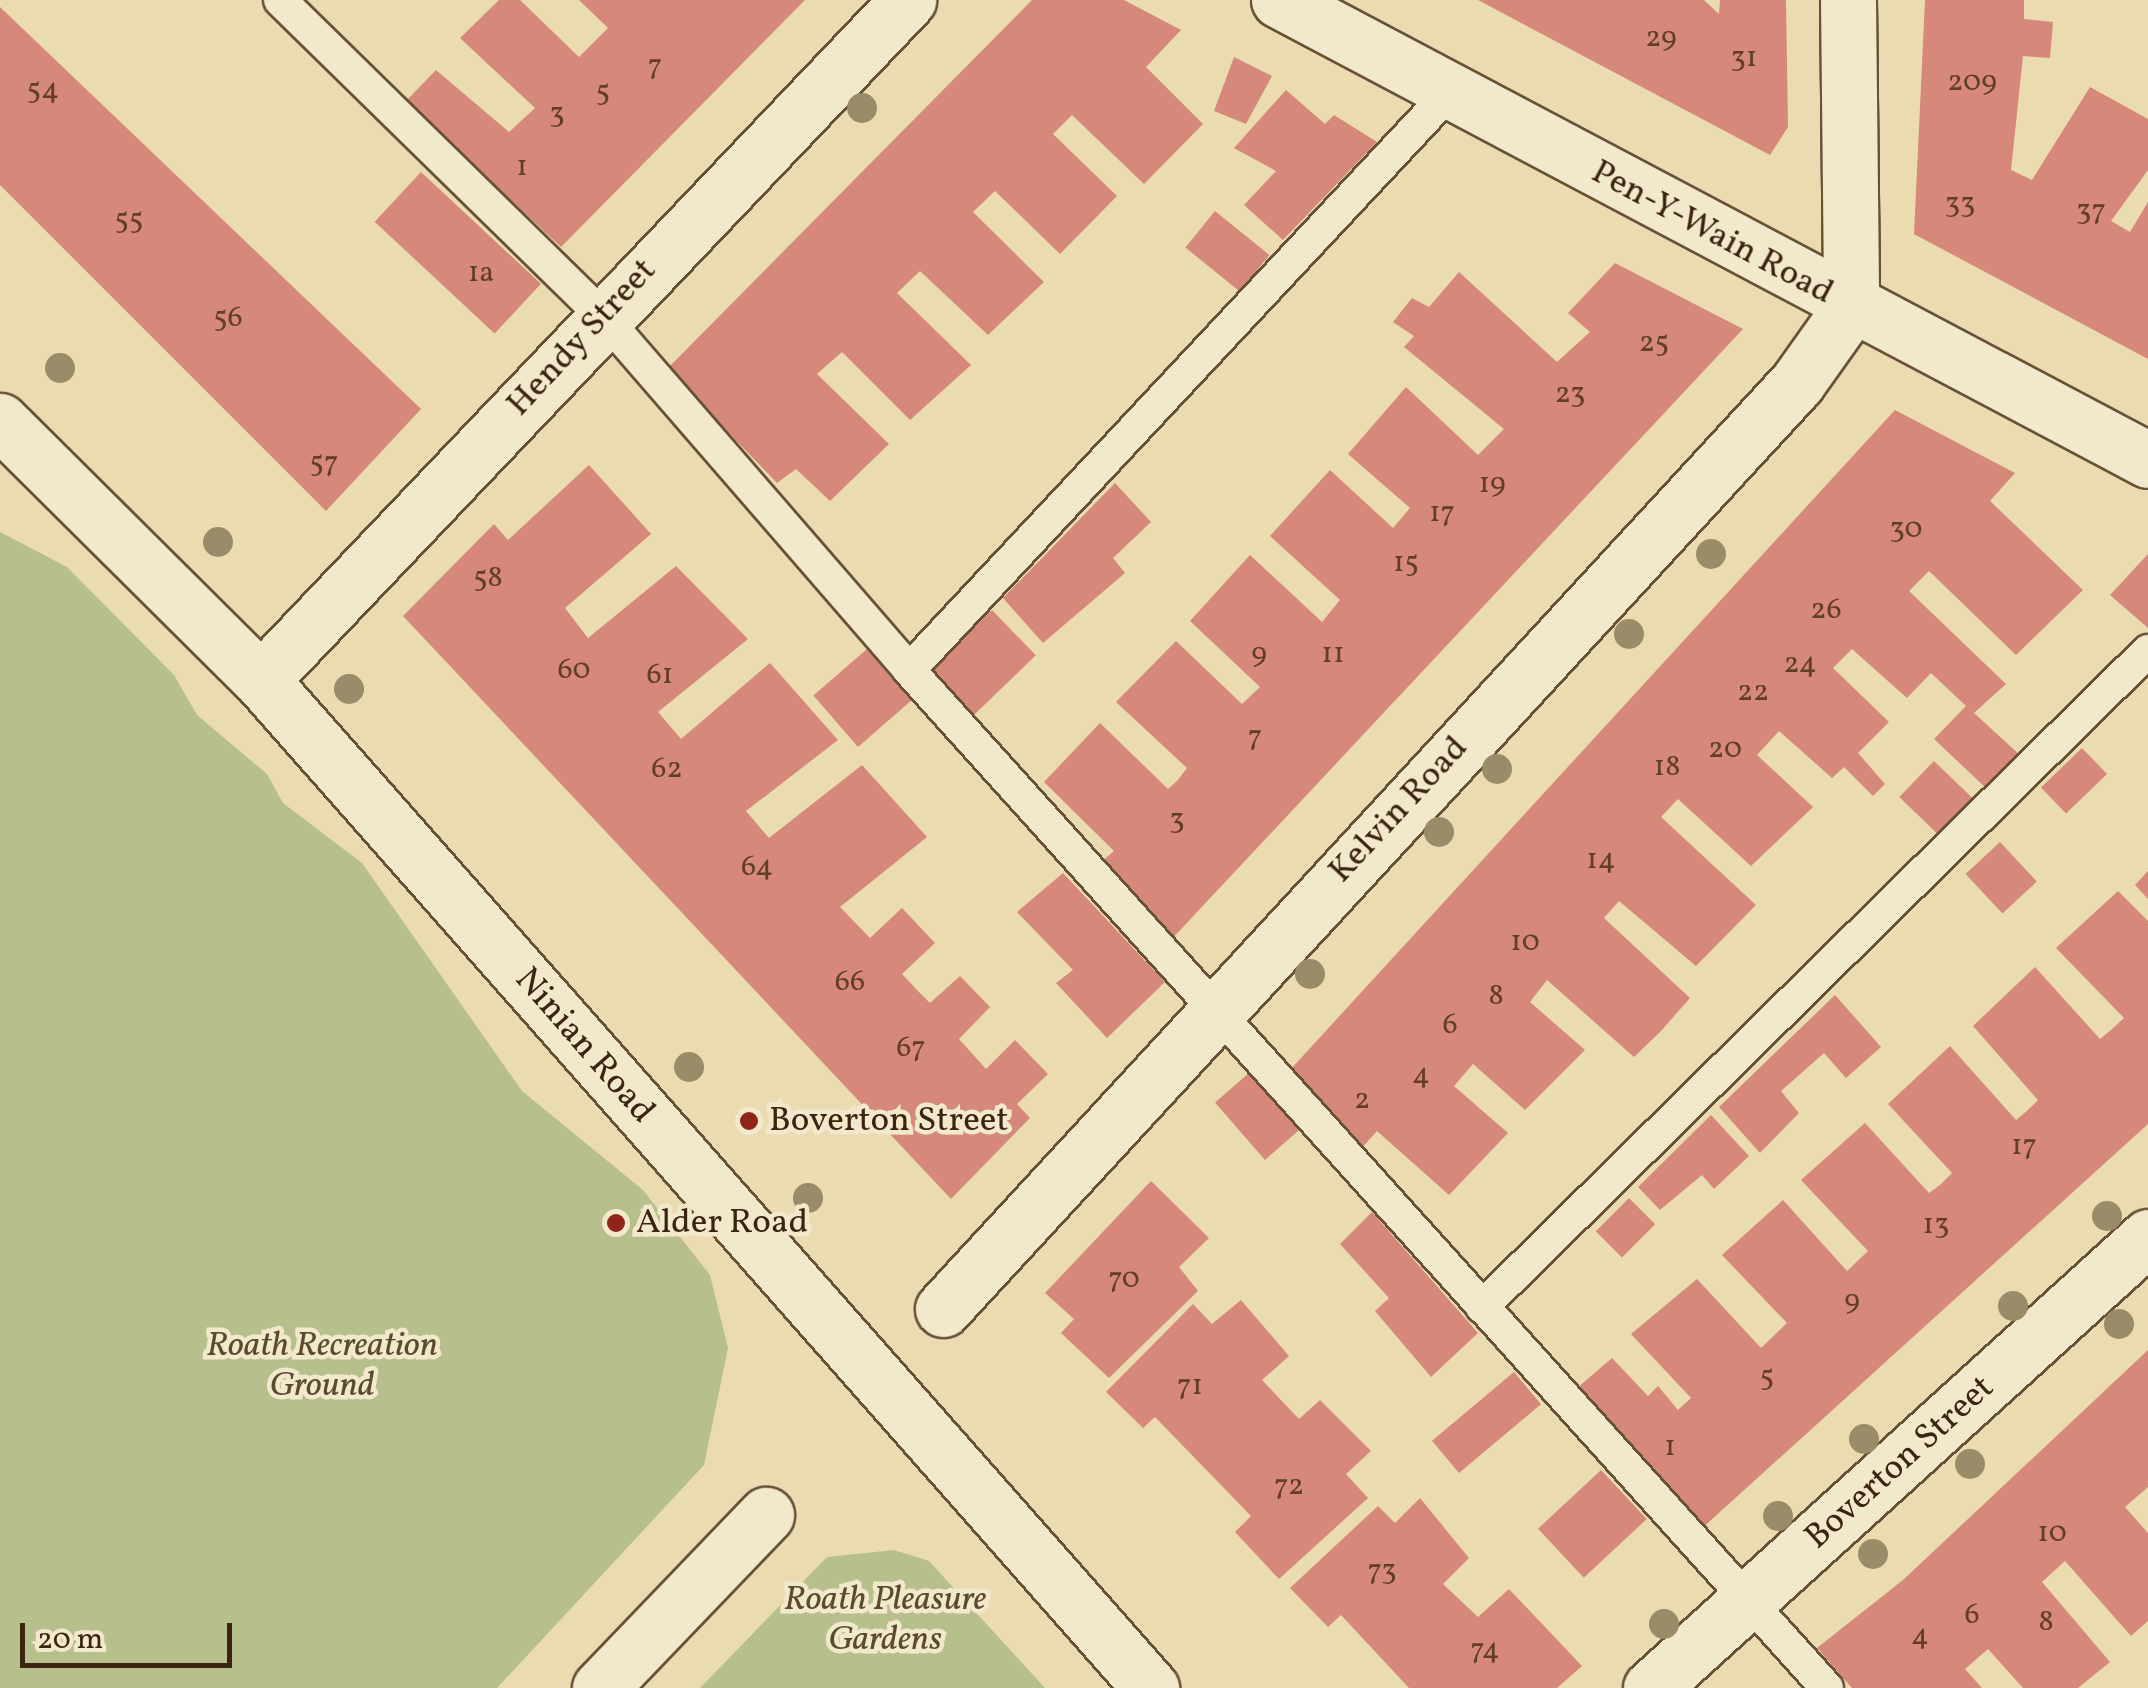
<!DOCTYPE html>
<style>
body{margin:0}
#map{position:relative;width:2148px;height:1688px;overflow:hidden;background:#ebdbb0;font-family:Vollkorn,serif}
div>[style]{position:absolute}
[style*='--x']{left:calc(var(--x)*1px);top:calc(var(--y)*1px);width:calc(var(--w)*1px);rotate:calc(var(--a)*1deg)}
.green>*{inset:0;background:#b7c08c}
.building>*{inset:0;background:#d6887a;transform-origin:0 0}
.roads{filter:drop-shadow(2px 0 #675238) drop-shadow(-2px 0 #675238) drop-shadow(0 2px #675238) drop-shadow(0 -2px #675238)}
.lane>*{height:32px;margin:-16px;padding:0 16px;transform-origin:16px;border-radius:16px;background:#f2e8cc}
.street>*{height:55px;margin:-27.5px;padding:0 27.5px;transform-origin:27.5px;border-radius:27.5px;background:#f2e8cc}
.secondary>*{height:55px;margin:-27.5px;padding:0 27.5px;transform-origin:27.5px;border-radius:27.5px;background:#f2e8cc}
.trees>*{width:30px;height:30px;margin:-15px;border-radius:50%;background:#9b8c69}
.dots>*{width:28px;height:28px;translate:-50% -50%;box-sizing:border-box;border:5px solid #f2e8cc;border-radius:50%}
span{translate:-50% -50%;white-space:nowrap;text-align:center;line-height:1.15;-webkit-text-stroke:9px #f2e8cc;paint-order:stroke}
.number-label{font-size:30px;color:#623d2a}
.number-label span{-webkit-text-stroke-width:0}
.street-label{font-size:35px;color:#3b2410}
.poi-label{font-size:35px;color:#3b2410}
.left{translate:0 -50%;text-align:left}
.park-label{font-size:35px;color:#5a4b2f;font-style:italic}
.scale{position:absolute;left:20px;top:1623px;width:212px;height:45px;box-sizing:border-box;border:5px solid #3b2410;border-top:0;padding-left:12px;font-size:30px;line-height:35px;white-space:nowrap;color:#3b2410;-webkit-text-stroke:8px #f2e8cc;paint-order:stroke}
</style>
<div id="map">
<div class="green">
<div style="clip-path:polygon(0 532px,67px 567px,174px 675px,197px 715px,267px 774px,283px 803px,362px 863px,522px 1091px,643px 1190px,710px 1275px,728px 1348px,704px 1465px,497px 1688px,0 1688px)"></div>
<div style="clip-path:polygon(894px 1550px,929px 1561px,1045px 1688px,700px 1688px,827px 1557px)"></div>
</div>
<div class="building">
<div style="clip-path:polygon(499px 0,520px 0,579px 57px,608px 28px,579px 0,805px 0,561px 247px,405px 102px,436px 70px,509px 132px,535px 108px,460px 38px)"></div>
<div style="clip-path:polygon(1032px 0,1124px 0,1181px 30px,1146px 67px,1203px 124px,1144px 184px,1072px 115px,1053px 134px,1117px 196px,1060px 254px,995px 191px,973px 212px,1044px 282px,988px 335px,920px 271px,897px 293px,971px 365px,910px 420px,842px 352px,817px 374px,889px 444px,830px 501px,796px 469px,777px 483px,667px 369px)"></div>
<div style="clip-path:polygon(1478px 0,1704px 0,1719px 14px,1720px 0,1786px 0,1788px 127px,1770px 155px)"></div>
<div style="clip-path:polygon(1925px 0,2024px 0,2024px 19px,2053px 22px,2050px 58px,2023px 56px,2011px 170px,2032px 180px,2090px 87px,2148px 119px,2148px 170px,2111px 221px,2130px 232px,2148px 202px,2148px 359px,1914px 234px)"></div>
<div style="clip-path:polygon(0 7px,421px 409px,326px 511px,0 185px)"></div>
<div style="clip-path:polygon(1234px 57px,1272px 76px,1246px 124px,1214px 111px)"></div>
<div style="clip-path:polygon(1286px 90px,1325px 124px,1334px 115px,1377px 142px,1283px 240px,1244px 205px,1276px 171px,1234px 148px)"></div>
<div style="left:421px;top:172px;width:164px;height:68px;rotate:43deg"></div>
<div style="left:1215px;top:211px;width:70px;height:47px;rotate:39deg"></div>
<div style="clip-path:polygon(1615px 263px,1743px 329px,1169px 942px,1101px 862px,1114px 851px,1044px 782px,1100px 723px,1168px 789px,1177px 781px,1187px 768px,1116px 702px,1176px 641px,1242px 704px,1260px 687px,1190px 621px,1250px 555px,1322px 622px,1340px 600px,1270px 536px,1330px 470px,1393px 528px,1410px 508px,1348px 454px,1406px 387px,1478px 455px,1504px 429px,1404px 347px,1414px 336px,1393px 322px,1412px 298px,1429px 307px,1459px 272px,1557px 362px,1590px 332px,1568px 313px)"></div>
<div style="clip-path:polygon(1895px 410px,2015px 473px,1990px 501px,2083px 590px,2016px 655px,1929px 571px,1909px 591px,2006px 684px,1974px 713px,2020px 755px,1987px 789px,1934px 739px,1966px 706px,1931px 673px,1907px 698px,1852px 649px,1833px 668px,1889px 722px,1858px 753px,1885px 784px,1873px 796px,1844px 767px,1832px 778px,1779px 731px,1757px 755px,1813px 807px,1751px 866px,1678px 799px,1661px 817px,1756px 905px,1696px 966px,1619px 901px,1604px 918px,1690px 998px,1661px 1031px,1634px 1057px,1547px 980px,1530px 1002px,1585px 1050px,1525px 1110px,1473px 1064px,1454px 1086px,1508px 1133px,1449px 1195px,1377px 1131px,1360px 1150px,1290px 1070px)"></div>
<div style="clip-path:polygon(589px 465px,651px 534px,565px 608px,588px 638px,676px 566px,748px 639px,658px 712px,681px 739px,770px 663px,838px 740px,746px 811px,769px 838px,862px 765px,927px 837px,840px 907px,870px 938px,902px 908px,935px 943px,902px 974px,917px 990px,930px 1003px,960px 976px,990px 1007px,959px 1039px,986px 1069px,1015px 1040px,1048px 1074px,1017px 1104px,1030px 1118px,951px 1199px,403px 616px,494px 524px,508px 540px)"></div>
<div style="clip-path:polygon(1115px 483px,1151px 522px,1113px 558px,1125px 573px,1043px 643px,1003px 598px)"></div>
<div style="clip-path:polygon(2148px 554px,2148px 628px,2110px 595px)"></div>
<div style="left:992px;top:610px;width:63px;height:86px;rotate:46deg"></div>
<div style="left:867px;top:649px;width:68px;height:71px;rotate:49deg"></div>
<div style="left:2082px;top:748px;width:36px;height:57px;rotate:46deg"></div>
<div style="left:1934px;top:761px;width:57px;height:50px;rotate:44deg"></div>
<div style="left:2000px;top:842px;width:54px;height:47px;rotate:47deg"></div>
<div style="clip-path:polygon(2148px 871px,2148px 899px,2135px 885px)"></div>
<div style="clip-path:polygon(1063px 873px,1165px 982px,1107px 1038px,1056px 983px,1073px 970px,1017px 912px)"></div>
<div style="clip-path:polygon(2118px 891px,2148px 921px,2148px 1124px,1699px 1531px,1577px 1388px,1612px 1358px,1648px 1396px,1658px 1386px,1678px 1410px,1691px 1398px,1631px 1334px,1697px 1279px,1761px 1348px,1787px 1323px,1722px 1255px,1783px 1200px,1847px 1271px,1868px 1251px,1801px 1180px,1865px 1123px,1929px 1193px,1940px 1185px,1952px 1173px,1888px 1104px,1950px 1046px,2016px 1120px,2028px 1110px,2038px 1100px,1973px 1026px,2035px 967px,2100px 1039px,2111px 1030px,2124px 1018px,2056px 948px)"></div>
<div style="clip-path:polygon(1835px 995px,1881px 1047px,1846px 1078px,1824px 1053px,1781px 1091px,1799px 1113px,1760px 1153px,1719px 1107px)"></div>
<div style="left:1249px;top:1073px;width:76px;height:45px;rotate:49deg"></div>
<div style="clip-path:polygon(1711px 1115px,1749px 1156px,1714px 1189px,1702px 1175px,1660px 1210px,1638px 1187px)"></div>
<div style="clip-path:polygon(1151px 1181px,1209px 1238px,1179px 1267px,1198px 1291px,1109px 1378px,1061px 1333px,1074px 1319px,1045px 1293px)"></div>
<div style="left:1629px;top:1198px;width:37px;height:47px;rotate:45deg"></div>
<div style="clip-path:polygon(1372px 1212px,1478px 1333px,1431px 1377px,1375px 1311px,1389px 1298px,1340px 1244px)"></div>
<div style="clip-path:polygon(1241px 1300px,1289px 1356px,1262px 1380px,1299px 1419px,1320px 1400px,1371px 1451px,1346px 1474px,1368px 1498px,1279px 1579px,1235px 1532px,1251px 1516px,1155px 1417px,1143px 1428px,1106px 1392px,1193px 1304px,1212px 1324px)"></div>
<div style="clip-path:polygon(2148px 1350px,2148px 1487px,2125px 1507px,2148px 1533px,2148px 1621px,2131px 1636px,2065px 1561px,2042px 1582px,2110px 1662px,2078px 1688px,2023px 1688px,1988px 1649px,1965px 1669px,1982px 1688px,1852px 1688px,1817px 1648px,1903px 1580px)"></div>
<div style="left:1514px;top:1372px;width:42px;height:107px;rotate:50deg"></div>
<div style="left:1601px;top:1470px;width:67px;height:86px;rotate:47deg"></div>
<div style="clip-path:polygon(1420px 1498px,1469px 1558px,1443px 1584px,1478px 1617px,1509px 1589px,1582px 1666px,1557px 1688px,1409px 1688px,1341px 1615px,1328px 1627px,1290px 1588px,1378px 1506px,1395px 1523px)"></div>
</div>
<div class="roads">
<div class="lane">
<div style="--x:280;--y:0;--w:450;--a:44.4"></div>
<div style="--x:602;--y:315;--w:469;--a:49.1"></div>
<div style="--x:909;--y:670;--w:1371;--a:47.96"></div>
<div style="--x:909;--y:670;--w:789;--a:-46.9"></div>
<div style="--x:1482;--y:1307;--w:935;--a:-44.57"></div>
</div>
<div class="street">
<div style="--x:1279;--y:0;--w:983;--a:27.89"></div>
<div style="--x:1848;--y:0;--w:307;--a:89.4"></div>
<div style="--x:261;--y:680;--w:939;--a:-46.42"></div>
<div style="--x:943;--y:1309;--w:1260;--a:-47.32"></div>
<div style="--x:1797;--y:383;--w:93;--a:-54.6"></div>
<div style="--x:600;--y:1688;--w:240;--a:-46.2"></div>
<div style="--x:1651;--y:1688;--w:671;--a:-42.22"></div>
</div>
<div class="secondary">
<div style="--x:0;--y:421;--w:368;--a:44.8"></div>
<div style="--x:261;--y:680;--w:1345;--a:48.56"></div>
</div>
</div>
<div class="trees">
<div style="left:862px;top:108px"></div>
<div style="left:60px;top:368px"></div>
<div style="left:218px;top:542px"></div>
<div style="left:1711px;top:554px"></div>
<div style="left:1629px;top:634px"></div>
<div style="left:349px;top:689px"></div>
<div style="left:1497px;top:769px"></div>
<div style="left:1439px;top:832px"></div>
<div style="left:1310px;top:974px"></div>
<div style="left:689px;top:1067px"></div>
<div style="left:808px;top:1198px"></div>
<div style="left:2107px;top:1216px"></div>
<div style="left:2013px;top:1306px"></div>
<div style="left:2119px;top:1324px"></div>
<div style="left:1864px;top:1439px"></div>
<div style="left:1970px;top:1464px"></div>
<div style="left:1778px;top:1516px"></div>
<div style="left:1873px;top:1554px"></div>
<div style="left:1664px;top:1624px"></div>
</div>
<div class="dots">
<div style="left:749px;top:1121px;background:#8f2418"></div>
<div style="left:616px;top:1223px;background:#8f2418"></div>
</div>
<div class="number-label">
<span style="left:1661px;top:38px">29</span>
<span style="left:1744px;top:58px">31</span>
<span style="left:655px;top:66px">7</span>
<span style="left:1972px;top:82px">209</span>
<span style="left:43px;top:90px">54</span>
<span style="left:603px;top:92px">5</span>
<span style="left:557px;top:114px">3</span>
<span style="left:522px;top:167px">1</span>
<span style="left:1960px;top:204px">33</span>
<span style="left:2091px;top:211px">37</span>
<span style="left:129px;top:220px">55</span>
<span style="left:481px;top:273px">1a</span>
<span style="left:228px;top:318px">56</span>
<span style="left:1654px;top:343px">25</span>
<span style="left:1570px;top:394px">23</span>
<span style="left:324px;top:463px">57</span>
<span style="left:1492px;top:484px">19</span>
<span style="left:1442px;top:513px">17</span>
<span style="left:1906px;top:529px">30</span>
<span style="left:1406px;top:563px">15</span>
<span style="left:488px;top:578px">58</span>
<span style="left:1826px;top:610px">26</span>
<span style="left:1259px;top:654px">9</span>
<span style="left:1333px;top:654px">11</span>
<span style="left:1800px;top:664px">24</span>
<span style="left:574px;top:670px">60</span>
<span style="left:660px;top:675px">61</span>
<span style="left:1753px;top:692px">22</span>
<span style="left:1255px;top:737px">7</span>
<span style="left:1725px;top:749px">20</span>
<span style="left:1667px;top:767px">18</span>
<span style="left:667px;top:769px">62</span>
<span style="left:1177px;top:820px">3</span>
<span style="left:1601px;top:860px">14</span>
<span style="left:757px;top:867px">64</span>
<span style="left:1525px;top:942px">10</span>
<span style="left:850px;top:982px">66</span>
<span style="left:1496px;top:996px">8</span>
<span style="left:1450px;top:1025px">6</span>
<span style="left:911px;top:1048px">67</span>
<span style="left:1421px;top:1075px">4</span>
<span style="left:1362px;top:1100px">2</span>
<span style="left:2024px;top:1146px">17</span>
<span style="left:1936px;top:1225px">13</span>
<span style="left:1124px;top:1279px">70</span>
<span style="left:1852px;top:1301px">9</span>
<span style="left:1767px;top:1377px">5</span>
<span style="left:1190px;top:1386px">71</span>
<span style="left:1670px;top:1447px">1</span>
<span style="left:1289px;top:1486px">72</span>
<span style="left:2052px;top:1533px">10</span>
<span style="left:1382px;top:1571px">73</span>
<span style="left:1972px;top:1615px">6</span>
<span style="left:2046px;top:1622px">8</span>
<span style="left:1920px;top:1636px">4</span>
<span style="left:1485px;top:1650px">74</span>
</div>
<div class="street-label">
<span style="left:1712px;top:233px;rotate:28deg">Pen-Y-Wain Road</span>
<span style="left:582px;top:338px;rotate:-47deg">Hendy Street</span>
<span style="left:1399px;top:810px;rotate:-47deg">Kelvin Road</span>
<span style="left:584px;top:1046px;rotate:49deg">Ninian Road</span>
<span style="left:1900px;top:1463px;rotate:-42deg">Boverton Street</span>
</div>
<div class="poi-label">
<span class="left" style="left:769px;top:1121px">Boverton Street</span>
<span class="left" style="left:636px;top:1223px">Alder Road</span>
</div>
<div class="park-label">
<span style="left:322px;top:1366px">Roath Recreation<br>Ground</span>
<span style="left:885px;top:1620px">Roath Pleasure<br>Gardens</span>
</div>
<div class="scale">20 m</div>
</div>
